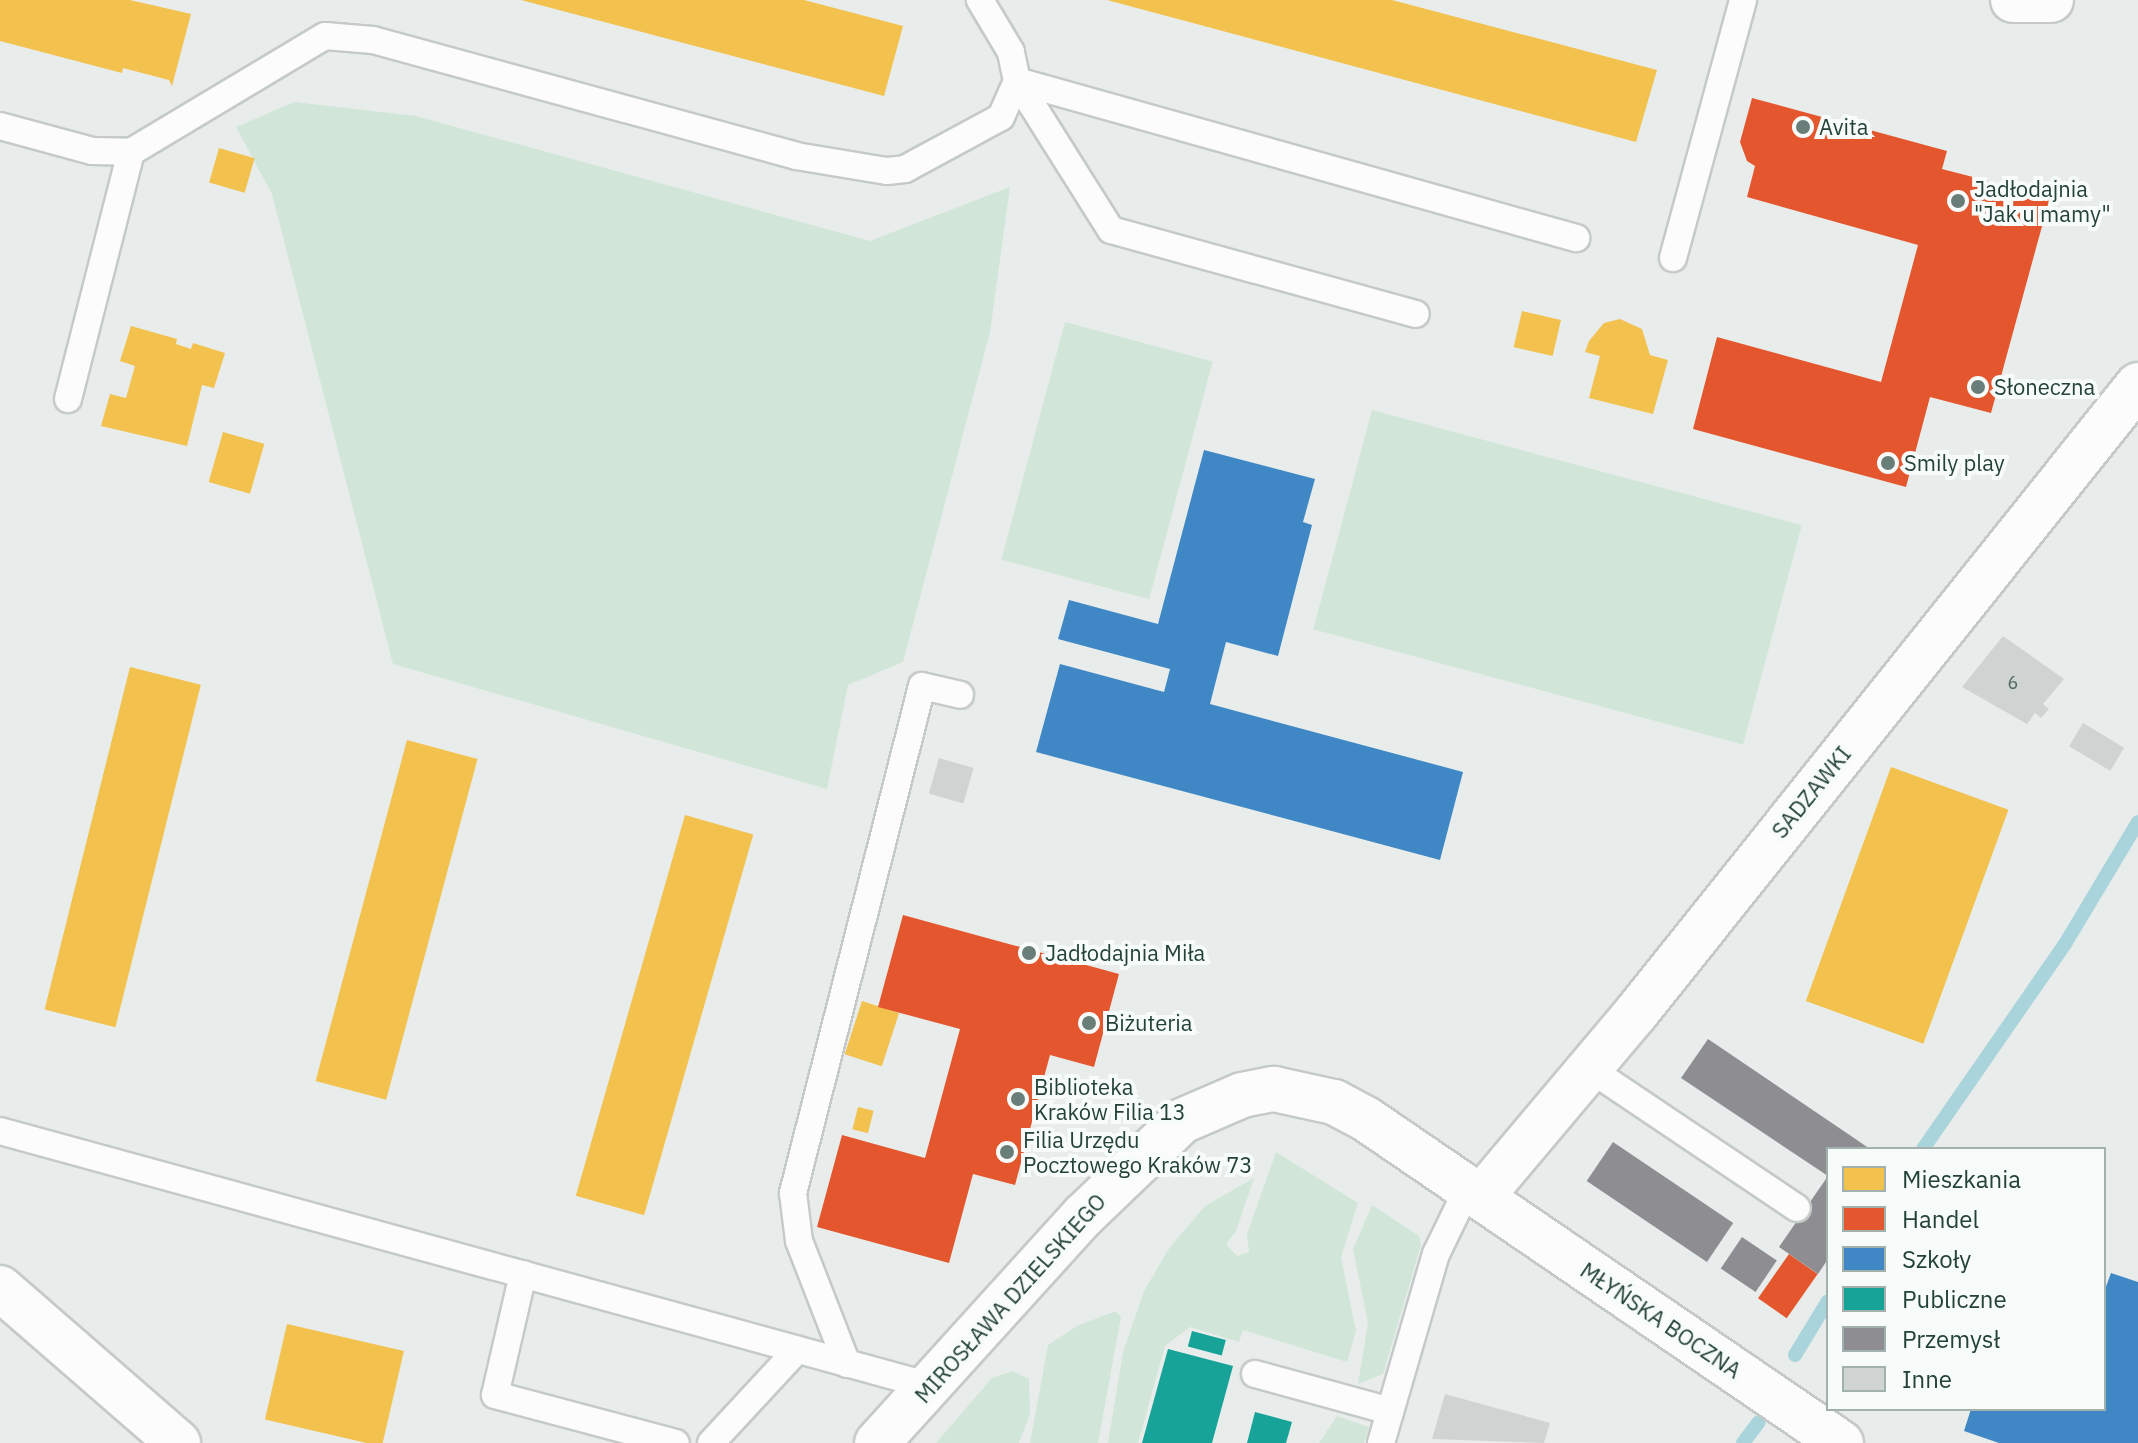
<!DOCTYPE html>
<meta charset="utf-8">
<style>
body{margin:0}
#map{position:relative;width:2138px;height:1443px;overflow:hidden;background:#e8edeb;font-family:"IBM Plex Sans",sans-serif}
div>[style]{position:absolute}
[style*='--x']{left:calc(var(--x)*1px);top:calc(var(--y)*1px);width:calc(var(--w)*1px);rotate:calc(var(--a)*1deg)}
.green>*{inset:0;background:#d1e6d8;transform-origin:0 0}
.homes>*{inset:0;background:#f2c14e;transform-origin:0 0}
.shops>*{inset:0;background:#e4572e;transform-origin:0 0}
.schools>*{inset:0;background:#3f88c5}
.public>*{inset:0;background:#17a398;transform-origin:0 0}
.industry>*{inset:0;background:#8d8d92;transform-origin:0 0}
.stream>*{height:14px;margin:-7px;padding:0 7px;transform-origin:7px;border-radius:7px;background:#a9d4db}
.building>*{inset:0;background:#cfd4d2;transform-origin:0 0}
.roads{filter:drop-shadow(2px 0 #c5cac8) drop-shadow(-2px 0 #c5cac8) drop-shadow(0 2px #c5cac8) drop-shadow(0 -2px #c5cac8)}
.service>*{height:26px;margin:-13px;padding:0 13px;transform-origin:13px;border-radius:13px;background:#fcfcfc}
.minor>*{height:44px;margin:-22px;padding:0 22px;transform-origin:22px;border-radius:22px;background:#fcfcfc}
.dots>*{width:22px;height:22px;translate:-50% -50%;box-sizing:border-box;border:4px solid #f7fbf9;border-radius:50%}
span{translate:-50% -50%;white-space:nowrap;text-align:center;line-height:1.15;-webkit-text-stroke:8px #f7fbf9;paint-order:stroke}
.number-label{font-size:18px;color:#506761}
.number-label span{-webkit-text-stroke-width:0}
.poi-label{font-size:22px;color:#24423a}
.left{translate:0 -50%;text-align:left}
.street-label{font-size:22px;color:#24423a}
.legend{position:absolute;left:1826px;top:1147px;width:280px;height:264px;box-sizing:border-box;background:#f7fbf9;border:2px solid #a3b1ad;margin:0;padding:10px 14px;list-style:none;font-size:24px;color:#24423a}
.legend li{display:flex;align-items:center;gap:16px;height:40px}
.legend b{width:40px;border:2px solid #a3b1ad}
</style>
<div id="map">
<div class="green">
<div style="clip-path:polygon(294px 102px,416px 116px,870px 241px,1010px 187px,990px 332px,903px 662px,848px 685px,827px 789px,393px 664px,272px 194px,236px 127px)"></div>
<div style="left:1065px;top:322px;width:153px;height:246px;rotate:15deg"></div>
<div style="left:1372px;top:410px;width:445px;height:227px;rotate:15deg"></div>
<div style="clip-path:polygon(1276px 1152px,1358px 1203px,1341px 1257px,1356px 1331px,1347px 1362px,1243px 1330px,1239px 1342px,1190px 1327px,1165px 1346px,1138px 1443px,1108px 1443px,1123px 1352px,1144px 1291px,1170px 1247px,1205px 1206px,1254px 1178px,1236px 1231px,1226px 1244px,1237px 1256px,1249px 1252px,1247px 1234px)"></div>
<div style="clip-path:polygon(1372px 1205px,1419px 1236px,1421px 1245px,1383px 1374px,1358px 1384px,1368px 1323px,1353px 1249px)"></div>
<div style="clip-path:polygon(1116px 1311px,1121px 1317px,1098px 1443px,1030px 1443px,1048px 1345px,1077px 1326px)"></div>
<div style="clip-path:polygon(1013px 1371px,1029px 1379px,1030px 1414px,1019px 1443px,936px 1443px,992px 1378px)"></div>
<div style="clip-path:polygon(1337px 1416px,1369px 1427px,1364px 1443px,1319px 1443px)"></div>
</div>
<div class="homes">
<div style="clip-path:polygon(0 0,130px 0,191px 14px,172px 86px,169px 80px,123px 68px,122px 73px,0 41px)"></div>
<div style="clip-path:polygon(521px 0,804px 0,903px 26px,884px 96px)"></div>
<div style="clip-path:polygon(1107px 0,1392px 0,1657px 70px,1636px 142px)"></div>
<div style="left:219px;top:148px;width:37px;height:36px;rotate:16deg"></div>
<div style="left:1522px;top:311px;width:40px;height:37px;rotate:13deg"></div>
<div style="clip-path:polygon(1620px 319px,1642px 329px,1650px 355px,1668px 360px,1653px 414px,1589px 398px,1600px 356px,1585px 352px,1589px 341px,1604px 323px)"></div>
<div style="clip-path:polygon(131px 326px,177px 339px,176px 344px,191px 349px,193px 343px,225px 353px,214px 388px,202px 385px,187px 446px,101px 426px,110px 394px,126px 398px,135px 366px,120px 361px)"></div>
<div style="left:223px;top:432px;width:43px;height:52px;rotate:16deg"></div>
<div style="left:130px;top:667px;width:73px;height:353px;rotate:14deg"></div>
<div style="left:407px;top:740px;width:73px;height:353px;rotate:15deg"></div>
<div style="left:1891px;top:767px;width:125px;height:249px;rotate:20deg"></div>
<div style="left:685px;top:815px;width:71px;height:396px;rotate:16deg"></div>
<div style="left:862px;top:1001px;width:39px;height:56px;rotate:18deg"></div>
<div style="left:858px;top:1107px;width:16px;height:23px;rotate:14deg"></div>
<div style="left:287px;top:1324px;width:120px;height:98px;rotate:13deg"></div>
</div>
<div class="shops">
<div style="clip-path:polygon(1752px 98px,1947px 151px,1942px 169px,2050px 197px,1991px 413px,1930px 397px,1906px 487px,1693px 429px,1717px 337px,1881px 382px,1918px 245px,1747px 197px,1755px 166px,1747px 161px,1740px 142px)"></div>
<div style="clip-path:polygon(903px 915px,1119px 974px,1094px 1067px,1050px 1055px,1015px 1185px,973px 1174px,949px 1263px,817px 1227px,842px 1135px,925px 1158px,960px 1029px,878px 1007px)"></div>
<div style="left:1789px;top:1254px;width:35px;height:54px;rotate:35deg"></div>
</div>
<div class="schools">
<div style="clip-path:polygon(1204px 450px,1315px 479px,1303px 522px,1312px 525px,1278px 656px,1226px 642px,1210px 704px,1463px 772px,1440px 860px,1036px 752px,1060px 664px,1164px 692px,1170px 669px,1058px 639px,1069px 600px,1158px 624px)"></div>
<div style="clip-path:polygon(2111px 1273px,2138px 1282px,2138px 1443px,1999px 1443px,1964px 1431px,1971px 1409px,2104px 1409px,2104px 1292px)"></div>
</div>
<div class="public">
<div style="left:1192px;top:1331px;width:35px;height:16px;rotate:15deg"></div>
<div style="clip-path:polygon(1168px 1349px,1233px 1366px,1212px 1443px,1142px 1443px)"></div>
<div style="clip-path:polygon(1255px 1412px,1292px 1422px,1286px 1443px,1247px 1443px)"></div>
</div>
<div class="industry">
<div style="clip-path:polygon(1708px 1039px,1854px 1138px,1870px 1149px,1828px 1149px,1828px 1176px,1681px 1078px)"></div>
<div style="left:1613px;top:1142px;width:145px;height:47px;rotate:34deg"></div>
<div style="clip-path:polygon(1828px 1176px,1828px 1259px,1818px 1274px,1779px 1247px)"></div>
<div style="left:1742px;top:1237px;width:42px;height:38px;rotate:34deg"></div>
</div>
<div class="stream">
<div style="--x:1923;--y:1149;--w:249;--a:-55.3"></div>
<div style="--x:2065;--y:944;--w:142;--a:-59.1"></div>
<div style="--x:1795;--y:1355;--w:63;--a:-58.6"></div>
<div style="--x:1743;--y:1443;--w:26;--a:-53"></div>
</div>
<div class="building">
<div style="clip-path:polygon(2003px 636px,2064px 679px,2043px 704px,2049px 709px,2041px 718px,2035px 713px,2027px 724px,1962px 687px)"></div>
<div style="left:2083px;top:723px;width:48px;height:27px;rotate:31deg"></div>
<div style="left:939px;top:758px;width:36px;height:37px;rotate:16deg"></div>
<div style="clip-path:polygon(1445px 1394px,1550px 1423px,1544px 1443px,1432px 1439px)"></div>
</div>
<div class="roads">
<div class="service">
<div style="--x:1017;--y:81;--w:581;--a:15.69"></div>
<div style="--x:1017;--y:81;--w:176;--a:57.8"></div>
<div style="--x:1111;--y:230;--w:316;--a:15.4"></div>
<div style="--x:0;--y:126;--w:95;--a:15.2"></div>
<div style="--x:92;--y:151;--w:39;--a:1"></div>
<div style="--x:131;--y:152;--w:226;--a:-30.9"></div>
<div style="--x:325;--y:36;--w:48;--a:4.8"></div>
<div style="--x:373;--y:40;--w:439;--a:15.3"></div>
<div style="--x:796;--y:156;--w:92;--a:9.4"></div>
<div style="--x:887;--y:171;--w:18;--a:-6"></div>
<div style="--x:905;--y:169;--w:109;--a:-28.4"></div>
<div style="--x:1001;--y:117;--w:39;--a:-66"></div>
<div style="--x:1017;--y:81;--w:30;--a:-102"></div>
<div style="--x:1011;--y:52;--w:61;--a:-120.8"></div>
<div style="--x:1673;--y:258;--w:267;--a:-74.8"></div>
<div style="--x:68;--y:399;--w:255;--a:-75.7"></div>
<div style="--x:1590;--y:1069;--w:249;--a:33.9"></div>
<div style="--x:0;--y:1131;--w:964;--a:15.33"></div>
<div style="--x:523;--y:1274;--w:124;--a:103"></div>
<div style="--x:495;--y:1395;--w:187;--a:14.9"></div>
<div style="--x:847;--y:1364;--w:132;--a:-111.3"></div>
<div style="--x:799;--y:1241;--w:48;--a:-97.1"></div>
<div style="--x:793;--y:1193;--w:523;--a:-75.72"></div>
<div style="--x:922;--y:686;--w:39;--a:13"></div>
<div style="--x:1255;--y:1374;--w:140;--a:15.3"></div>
<div style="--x:711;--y:1443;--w:127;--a:-47.2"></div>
<div style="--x:1381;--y:1443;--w:197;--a:-73.8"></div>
<div style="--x:1436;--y:1254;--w:73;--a:-64.1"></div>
</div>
<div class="minor">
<div style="--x:2013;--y:0;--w:38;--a:0"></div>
<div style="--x:1481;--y:1197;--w:241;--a:-49.9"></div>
<div style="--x:1636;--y:1013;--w:804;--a:-51.36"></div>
<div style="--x:0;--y:1288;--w:236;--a:41"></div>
<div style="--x:877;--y:1443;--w:307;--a:-47.8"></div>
<div style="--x:1083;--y:1216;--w:137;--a:-43.8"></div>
<div style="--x:1182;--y:1121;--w:65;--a:-23.4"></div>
<div style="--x:1242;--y:1095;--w:33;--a:-11"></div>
<div style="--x:1274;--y:1089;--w:61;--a:12.2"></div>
<div style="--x:1334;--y:1102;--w:36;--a:28"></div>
<div style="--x:1366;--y:1119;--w:575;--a:34.3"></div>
</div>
</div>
<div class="dots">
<div style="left:1803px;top:127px;background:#697e78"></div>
<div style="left:1958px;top:201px;background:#697e78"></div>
<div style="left:1978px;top:387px;background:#697e78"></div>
<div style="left:1888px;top:463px;background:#697e78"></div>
<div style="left:1029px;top:953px;background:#697e78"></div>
<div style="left:1089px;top:1023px;background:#697e78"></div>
<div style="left:1018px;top:1099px;background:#697e78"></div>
<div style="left:1007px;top:1152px;background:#697e78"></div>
</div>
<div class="number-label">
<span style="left:2013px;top:683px">6</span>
</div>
<div class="poi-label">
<span class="left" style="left:1819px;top:127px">Avita</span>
<span class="left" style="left:1974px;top:201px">Jadłodajnia<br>"Jak u mamy"</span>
<span class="left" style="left:1994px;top:387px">Słoneczna</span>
<span class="left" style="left:1904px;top:463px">Smily play</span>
<span class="left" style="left:1045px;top:953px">Jadłodajnia Miła</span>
<span class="left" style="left:1105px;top:1023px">Biżuteria</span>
<span class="left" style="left:1034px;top:1099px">Biblioteka<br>Kraków Filia 13</span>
<span class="left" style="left:1023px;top:1152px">Filia Urzędu<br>Pocztowego Kraków 73</span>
</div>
<div class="street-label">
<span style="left:1811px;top:792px;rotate:-51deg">SADZAWKI</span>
<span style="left:1010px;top:1298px;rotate:-48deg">MIROSŁAWA DZIELSKIEGO</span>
<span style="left:1661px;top:1320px;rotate:34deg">MŁYŃSKA BOCZNA</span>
</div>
<ul class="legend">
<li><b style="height:22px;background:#f2c14e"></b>Mieszkania</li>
<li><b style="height:22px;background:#e4572e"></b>Handel</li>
<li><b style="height:22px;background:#3f88c5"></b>Szkoły</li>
<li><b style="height:22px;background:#17a398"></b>Publiczne</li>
<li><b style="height:22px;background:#8d8d92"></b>Przemysł</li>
<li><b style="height:22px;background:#cfd4d2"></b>Inne</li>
</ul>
</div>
